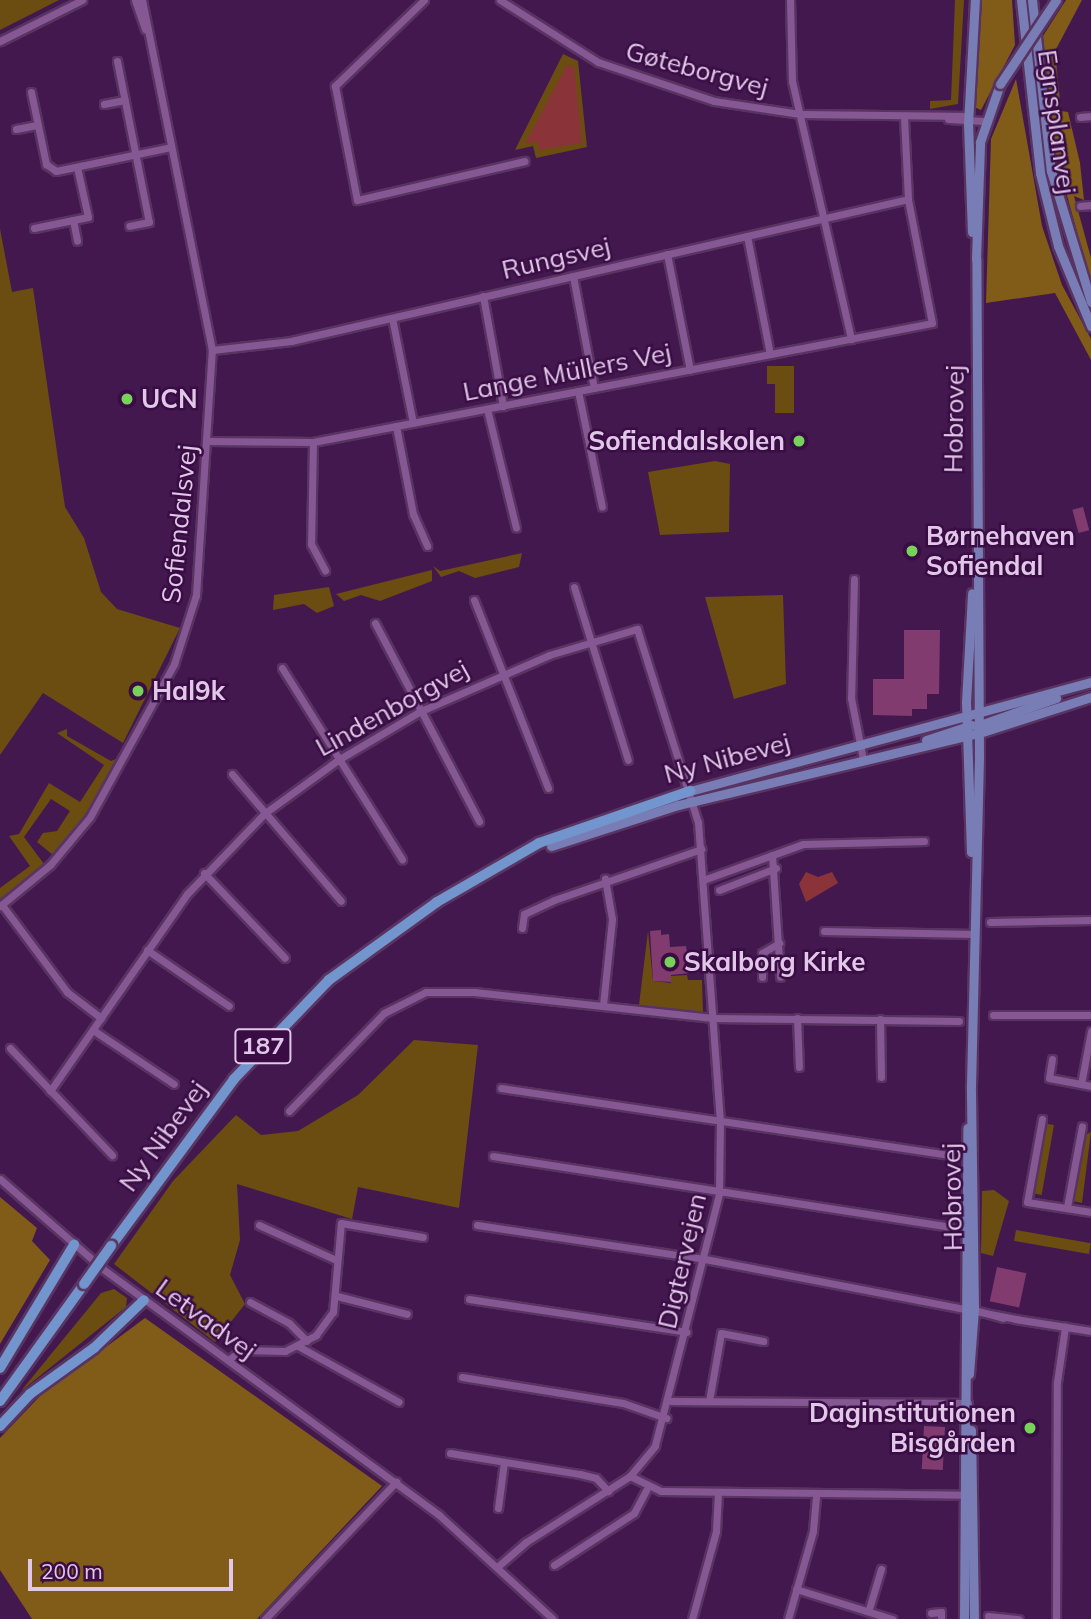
<!DOCTYPE html>
<meta charset="utf-8">
<style>
body{margin:0}
#map{position:relative;width:1091px;height:1619px;overflow:hidden;background:#43184f;font-family:Mulish,sans-serif}
div>[style]{position:absolute}
[style*='--x']{left:calc(var(--x)*1px);top:calc(var(--y)*1px);width:calc(var(--w)*1px);rotate:calc(var(--a)*1deg)}
.green>*{inset:0;background:#6b4c11;transform-origin:0 0}
.forest>*{inset:0;background:#805c18}
.water>*{inset:0;background:#8a343a}
.building>*{inset:0;background:#813b6e;transform-origin:0 0}
.roads{filter:drop-shadow(2px 0 #593462) drop-shadow(-2px 0 #593462) drop-shadow(0 2px #593462) drop-shadow(0 -2px #593462)}
.minor>*{height:7px;margin:-3.5px;padding:0 3.5px;transform-origin:3.5px;border-radius:3.5px;background:#865893}
.major>*{height:9px;margin:-4.5px;padding:0 4.5px;transform-origin:4.5px;border-radius:4.5px;background:#797db5}
.highway>*{height:10px;margin:-5px;padding:0 5px;transform-origin:5px;border-radius:5px;background:#7195cc}
.bridges{filter:drop-shadow(2px 0 #593462) drop-shadow(-2px 0 #593462) drop-shadow(0 2px #593462) drop-shadow(0 -2px #593462)}
.major-bridge>*{height:9px;margin:-4.5px;padding:0 4.5px;transform-origin:4.5px;border-radius:4.5px;background:#797db5}
.highway-bridge>*{height:10px;margin:-5px;padding:0 5px;transform-origin:5px;border-radius:5px;background:#7195cc}
.dots>*{width:19px;height:19px;translate:-50% -50%;box-sizing:border-box;border:4px solid #390d44;border-radius:50%}
span{translate:-50% -50%;white-space:nowrap;text-align:center;line-height:1.15;-webkit-text-stroke:5px #390d44;paint-order:stroke}
.shield-label span{padding:2px 5px;background:#390d44;border:2px solid;border-radius:5px;-webkit-text-stroke-width:0}
.shield-label{font-size:24px;color:#e1c8e8;font-weight:700}
.street-label{font-size:26px;color:#e1c8e8}
.poi-label{font-size:26px;color:#e1c8e8;font-weight:700}
.left{translate:0 -50%;text-align:left}
.right{translate:-100% -50%;text-align:right}
.scale{position:absolute;left:28px;top:1559px;width:205px;height:32px;box-sizing:border-box;border:4px solid #e1c8e8;border-top:0;padding-left:9px;font-size:21px;line-height:24px;white-space:nowrap;color:#e1c8e8;-webkit-text-stroke:5px #390d44;paint-order:stroke}
</style>
<div id="map">
<div class="green">
<div style="clip-path:polygon(0 0,59px 0,0 30px)"></div>
<div style="clip-path:polygon(955px 0,964px 0,958px 104px,930px 109px,930px 101px,951px 100px)"></div>
<div style="clip-path:polygon(563px 54px,578px 61px,587px 147px,536px 158px,533px 146px,515px 150px)"></div>
<div style="clip-path:polygon(0 229px,12px 292px,33px 288px,65px 507px,84px 538px,101px 592px,117px 609px,180px 628px,123px 743px,43px 693px,0 755px)"></div>
<div style="clip-path:polygon(767px 366px,794px 366px,794px 413px,775px 413px,775px 384px,767px 384px)"></div>
<div style="clip-path:polygon(715px 461px,730px 464px,729px 532px,660px 535px,648px 472px)"></div>
<div style="clip-path:polygon(522px 553px,519px 567px,475px 578px,459px 571px,441px 577px,433px 566px,440px 571px)"></div>
<div style="clip-path:polygon(432px 570px,432px 581px,380px 601px,361px 595px,344px 601px,336px 594px)"></div>
<div style="clip-path:polygon(329px 587px,334px 606px,317px 613px,304px 604px,273px 610px,274px 595px)"></div>
<div style="clip-path:polygon(783px 595px,786px 684px,734px 699px,705px 597px)"></div>
<div style="clip-path:polygon(67px 729px,67px 736px,111px 761px,118px 758px,84px 817px,53px 855px,37px 842px,43px 833px,57px 831px,70px 811px,51px 799px,24px 837px,44px 864px,0 899px,0 888px,30px 866px,9px 836px,19px 834px,49px 783px,80px 802px,104px 765px,57px 733px)"></div>
<div style="clip-path:polygon(648px 931px,653px 981px,671px 983px,671px 976px,687px 975px,688px 980px,702px 980px,703px 1012px,639px 1005px)"></div>
<div style="clip-path:polygon(414px 1040px,478px 1045px,459px 1208px,358px 1187px,352px 1219px,237px 1184px,240px 1240px,230px 1275px,245px 1304px,215px 1342px,114px 1264px,173px 1181px,236px 1115px,261px 1135px,298px 1131px,358px 1095px)"></div>
<div style="left:1054px;top:1125px;width:71px;height:9px;rotate:100deg"></div>
<div style="clip-path:polygon(1091px 1132px,1082px 1203px,1073px 1201px,1085px 1135px)"></div>
<div style="clip-path:polygon(994px 1190px,1009px 1201px,993px 1256px,981px 1253px,982px 1191px)"></div>
<div style="left:1016px;top:1230px;width:76px;height:11px;rotate:10deg"></div>
<div style="clip-path:polygon(114px 1289px,127px 1298px,126px 1307px,21px 1391px,101px 1293px)"></div>
</div>
<div class="forest">
<div style="clip-path:polygon(982px 0,1012px 0,1015px 45px,981px 110px,974px 107px)"></div>
<div style="clip-path:polygon(1066px 0,1082px 0,1055px 51px,1061px 111px,1068px 112px,1080px 163px,1084px 200px,1074px 196px,1091px 258px,1091px 283px,1051px 137px,1043px 36px)"></div>
<div style="clip-path:polygon(1016px 79px,1042px 226px,1062px 285px,1091px 339px,1091px 360px,1055px 293px,986px 303px,991px 139px)"></div>
<div style="clip-path:polygon(0 1197px,37px 1228px,32px 1241px,50px 1260px,0 1344px)"></div>
<div style="clip-path:polygon(145px 1318px,382px 1486px,257px 1619px,32px 1619px,0 1570px,0 1438px,40px 1396px)"></div>
</div>
<div class="water">
<div style="clip-path:polygon(567px 65px,574px 67px,582px 143px,539px 150px,538px 141px,525px 144px)"></div>
<div style="clip-path:polygon(806px 872px,818px 877px,832px 872px,838px 883px,806px 902px,799px 884px)"></div>
</div>
<div class="building">
<div style="left:1083px;top:507px;width:24px;height:11px;rotate:75deg"></div>
<div style="clip-path:polygon(904px 630px,940px 630px,939px 694px,927px 694px,927px 709px,912px 709px,912px 716px,873px 715px,873px 679px,904px 679px)"></div>
<div style="clip-path:polygon(661px 930px,661px 935px,669px 934px,670px 947px,686px 946px,690px 973px,671px 975px,671px 982px,653px 981px,650px 931px)"></div>
<div style="left:997px;top:1267px;width:30px;height:35px;rotate:12deg"></div>
<div style="left:924px;top:1426px;width:21px;height:43px;rotate:3deg"></div>
</div>
<div class="roads">
<div class="minor">
<div style="--x:135;--y:0;--w:31;--a:71"></div>
<div style="--x:424;--y:0;--w:124;--a:136"></div>
<div style="--x:335;--y:86;--w:116;--a:79.1"></div>
<div style="--x:357;--y:200;--w:172;--a:-13.1"></div>
<div style="--x:500;--y:0;--w:116;--a:32.3"></div>
<div style="--x:598;--y:62;--w:122;--a:18.6"></div>
<div style="--x:714;--y:101;--w:87;--a:8.6"></div>
<div style="--x:800;--y:114;--w:169;--a:0.7"></div>
<div style="--x:790;--y:0;--w:81;--a:88.6"></div>
<div style="--x:792;--y:81;--w:265;--a:77.1"></div>
<div style="--x:0;--y:41;--w:92;--a:-26.6"></div>
<div style="--x:117;--y:61;--w:164;--a:78.8"></div>
<div style="--x:149;--y:222;--w:20;--a:169"></div>
<div style="--x:31;--y:92;--w:74;--a:78.2"></div>
<div style="--x:46;--y:164;--w:12;--a:35"></div>
<div style="--x:56;--y:171;--w:117;--a:-11.8"></div>
<div style="--x:104;--y:104;--w:21;--a:-11"></div>
<div style="--x:1080;--y:117;--w:11;--a:-5"></div>
<div style="--x:948;--y:119;--w:36;--a:3"></div>
<div style="--x:16;--y:129;--w:21;--a:-11"></div>
<div style="--x:1080;--y:206;--w:11;--a:-5"></div>
<div style="--x:73;--y:220;--w:21;--a:79"></div>
<div style="--x:34;--y:228;--w:55;--a:-11.5"></div>
<div style="--x:88;--y:217;--w:51;--a:-102.4"></div>
<div style="--x:747;--y:236;--w:120;--a:79"></div>
<div style="--x:667;--y:254;--w:118;--a:78.8"></div>
<div style="--x:573;--y:276;--w:114;--a:79.4"></div>
<div style="--x:483;--y:296;--w:112;--a:79.7"></div>
<div style="--x:392;--y:318;--w:107;--a:78.7"></div>
<div style="--x:212;--y:350;--w:80;--a:-6.5"></div>
<div style="--x:291;--y:341;--w:633;--a:-12.96"></div>
<div style="--x:578;--y:391;--w:118;--a:78.3"></div>
<div style="--x:487;--y:409;--w:122;--a:76.3"></div>
<div style="--x:396;--y:426;--w:90;--a:79.1"></div>
<div style="--x:413;--y:514;--w:35;--a:66"></div>
<div style="--x:209;--y:441;--w:104;--a:0.6"></div>
<div style="--x:313;--y:442;--w:630;--a:-10.88"></div>
<div style="--x:932;--y:323;--w:126;--a:-101"></div>
<div style="--x:908;--y:199;--w:82;--a:-92.8"></div>
<div style="--x:313;--y:442;--w:102;--a:91.1"></div>
<div style="--x:311;--y:544;--w:30;--a:62"></div>
<div style="--x:854;--y:579;--w:119;--a:91.4"></div>
<div style="--x:851;--y:698;--w:62;--a:78.9"></div>
<div style="--x:574;--y:587;--w:181;--a:72.7"></div>
<div style="--x:474;--y:600;--w:202;--a:68.5"></div>
<div style="--x:375;--y:623;--w:224;--a:62.3"></div>
<div style="--x:282;--y:668;--w:226;--a:57.9"></div>
<div style="--x:232;--y:774;--w:167;--a:49.4"></div>
<div style="--x:772;--y:855;--w:122;--a:86.2"></div>
<div style="--x:204;--y:873;--w:117;--a:46.4"></div>
<div style="--x:703;--y:880;--w:106;--a:-19.8"></div>
<div style="--x:803;--y:844;--w:121;--a:-1.4"></div>
<div style="--x:719;--y:890;--w:61;--a:-21.1"></div>
<div style="--x:2;--y:905;--w:109;--a:53.2"></div>
<div style="--x:67;--y:992;--w:43;--a:37.4"></div>
<div style="--x:0;--y:906;--w:65;--a:-39.4"></div>
<div style="--x:50;--y:865;--w:62;--a:-50.2"></div>
<div style="--x:90;--y:817;--w:175;--a:-61.2"></div>
<div style="--x:174;--y:664;--w:72;--a:-72.3"></div>
<div style="--x:196;--y:595;--w:246;--a:-86.3"></div>
<div style="--x:212;--y:350;--w:357;--a:-101.3"></div>
<div style="--x:990;--y:922;--w:101;--a:-1.1"></div>
<div style="--x:522;--y:928;--w:14;--a:-82"></div>
<div style="--x:524;--y:914;--w:33;--a:-25"></div>
<div style="--x:554;--y:900;--w:156;--a:-19.1"></div>
<div style="--x:824;--y:931;--w:149;--a:1.2"></div>
<div style="--x:147;--y:950;--w:99;--a:34.3"></div>
<div style="--x:762;--y:977;--w:24;--a:-90"></div>
<div style="--x:762;--y:953;--w:20;--a:-30"></div>
<div style="--x:603;--y:1005;--w:86;--a:-84"></div>
<div style="--x:612;--y:919;--w:41;--a:-99.9"></div>
<div style="--x:993;--y:1015;--w:98;--a:0"></div>
<div style="--x:797;--y:1018;--w:49;--a:87.7"></div>
<div style="--x:880;--y:1019;--w:58;--a:89"></div>
<div style="--x:93;--y:1030;--w:97;--a:33.7"></div>
<div style="--x:10;--y:1048;--w:148;--a:46.4"></div>
<div style="--x:1052;--y:1059;--w:19;--a:99"></div>
<div style="--x:1049;--y:1078;--w:43;--a:10.8"></div>
<div style="--x:1081;--y:1084;--w:54;--a:-79.3"></div>
<div style="--x:501;--y:1088;--w:459;--a:8.5"></div>
<div style="--x:50;--y:1091;--w:240;--a:-55.2"></div>
<div style="--x:187;--y:894;--w:112;--a:-46.1"></div>
<div style="--x:265;--y:813;--w:90;--a:-36"></div>
<div style="--x:338;--y:760;--w:96;--a:-30.6"></div>
<div style="--x:421;--y:711;--w:140;--a:-23.6"></div>
<div style="--x:549;--y:655;--w:92;--a:-16.5"></div>
<div style="--x:637;--y:629;--w:202;--a:72.5"></div>
<div style="--x:698;--y:822;--w:300;--a:85.8"></div>
<div style="--x:720;--y:1121;--w:73;--a:90.8"></div>
<div style="--x:719;--y:1194;--w:260;--a:104.3"></div>
<div style="--x:655;--y:1446;--w:39;--a:130"></div>
<div style="--x:630;--y:1476;--w:123;--a:147.6"></div>
<div style="--x:526;--y:1542;--w:38;--a:139"></div>
<div style="--x:289;--y:1111;--w:136;--a:-45.9"></div>
<div style="--x:384;--y:1013;--w:47;--a:-26.6"></div>
<div style="--x:426;--y:992;--w:48;--a:0"></div>
<div style="--x:474;--y:992;--w:240;--a:6.2"></div>
<div style="--x:713;--y:1018;--w:246;--a:0.7"></div>
<div style="--x:1042;--y:1119;--w:84;--a:100.2"></div>
<div style="--x:1027;--y:1202;--w:65;--a:8.9"></div>
<div style="--x:493;--y:1156;--w:462;--a:8.8"></div>
<div style="--x:0;--y:1179;--w:137;--a:41.1"></div>
<div style="--x:103;--y:1269;--w:416;--a:36.2"></div>
<div style="--x:439;--y:1515;--w:154;--a:42.4"></div>
<div style="--x:1067;--y:1207;--w:82;--a:-79.5"></div>
<div style="--x:259;--y:1225;--w:85;--a:24.4"></div>
<div style="--x:477;--y:1225;--w:231;--a:8.5"></div>
<div style="--x:705;--y:1259;--w:319;--a:10.9"></div>
<div style="--x:337;--y:1296;--w:72;--a:14.4"></div>
<div style="--x:469;--y:1299;--w:220;--a:8.6"></div>
<div style="--x:250;--y:1302;--w:44;--a:28.3"></div>
<div style="--x:289;--y:1323;--w:25;--a:45"></div>
<div style="--x:975;--y:1310;--w:29;--a:16"></div>
<div style="--x:1015;--y:1319;--w:77;--a:9"></div>
<div style="--x:298;--y:1346;--w:115;--a:29"></div>
<div style="--x:228;--y:1360;--w:17;--a:-36"></div>
<div style="--x:242;--y:1350;--w:43;--a:1.3"></div>
<div style="--x:285;--y:1351;--w:35;--a:-27"></div>
<div style="--x:316;--y:1335;--w:29;--a:-54"></div>
<div style="--x:333;--y:1312;--w:89;--a:-84.9"></div>
<div style="--x:341;--y:1223;--w:83;--a:9.7"></div>
<div style="--x:462;--y:1377;--w:163;--a:9.2"></div>
<div style="--x:623;--y:1403;--w:46;--a:19.2"></div>
<div style="--x:671;--y:1401;--w:297;--a:0.4"></div>
<div style="--x:709;--y:1401;--w:69;--a:-80"></div>
<div style="--x:721;--y:1333;--w:43;--a:10.8"></div>
<div style="--x:450;--y:1453;--w:132;--a:9.2"></div>
<div style="--x:580;--y:1474;--w:16;--a:14"></div>
<div style="--x:596;--y:1478;--w:18;--a:47"></div>
<div style="--x:630;--y:1476;--w:34;--a:26"></div>
<div style="--x:661;--y:1491;--w:307;--a:0.7"></div>
<div style="--x:498;--y:1508;--w:46;--a:-82.6"></div>
<div style="--x:554;--y:1565;--w:95;--a:-33"></div>
<div style="--x:634;--y:1513;--w:27;--a:-62"></div>
<div style="--x:796;--y:1589;--w:101;--a:17.4"></div>
<div style="--x:869;--y:1609;--w:42;--a:-73.3"></div>
<div style="--x:931;--y:1613;--w:10;--a:-6"></div>
<div style="--x:941;--y:1612;--w:7;--a:90"></div>
<div style="--x:988;--y:1616;--w:31;--a:6"></div>
<div style="--x:265;--y:1619;--w:190;--a:-46.3"></div>
<div style="--x:692;--y:1619;--w:91;--a:-74.7"></div>
<div style="--x:716;--y:1531;--w:39;--a:-87"></div>
<div style="--x:788;--y:1619;--w:91;--a:-74.1"></div>
<div style="--x:813;--y:1531;--w:37;--a:-85"></div>
<div style="--x:1056;--y:1619;--w:237;--a:-89.8"></div>
<div style="--x:1057;--y:1382;--w:56;--a:-81.7"></div>
</div>
<div class="major">
<div style="--x:1021;--y:0;--w:174;--a:83.7"></div>
<div style="--x:1040;--y:173;--w:75;--a:76.1"></div>
<div style="--x:1058;--y:246;--w:87;--a:67.6"></div>
<div style="--x:1032;--y:0;--w:172;--a:83.7"></div>
<div style="--x:1051;--y:171;--w:137;--a:73"></div>
<div style="--x:972;--y:232;--w:108;--a:-92.1"></div>
<div style="--x:968;--y:124;--w:124;--a:-86.8"></div>
<div style="--x:977;--y:726;--w:84;--a:-19.5"></div>
<div style="--x:926;--y:740;--w:48;--a:-18.1"></div>
<div style="--x:690;--y:791;--w:416;--a:-15.2"></div>
<div style="--x:551;--y:846;--w:133;--a:-17.9"></div>
<div style="--x:678;--y:805;--w:309;--a:-13.5"></div>
<div style="--x:979;--y:733;--w:118;--a:-17.8"></div>
<div style="--x:971;--y:852;--w:150;--a:-91.9"></div>
<div style="--x:966;--y:702;--w:109;--a:-86.8"></div>
<div style="--x:969;--y:1374;--w:65;--a:-85.6"></div>
<div style="--x:974;--y:1309;--w:224;--a:-90.8"></div>
<div style="--x:971;--y:1085;--w:328;--a:-88.6"></div>
<div style="--x:979;--y:757;--w:498;--a:-90.3"></div>
<div style="--x:976;--y:259;--w:117;--a:-88"></div>
<div style="--x:980;--y:142;--w:61;--a:-71"></div>
<div style="--x:971;--y:1430;--w:189;--a:89.1"></div>
<div style="--x:964;--y:1619;--w:491;--a:-89.6"></div>
</div>
<div class="highway">
<div style="--x:111;--y:1246;--w:207;--a:-53.6"></div>
<div style="--x:234;--y:1079;--w:137;--a:-46.2"></div>
<div style="--x:329;--y:980;--w:133;--a:-35.8"></div>
<div style="--x:437;--y:902;--w:118;--a:-30"></div>
<div style="--x:539;--y:843;--w:160;--a:-19"></div>
<div style="--x:0;--y:1368;--w:144;--a:-59"></div>
<div style="--x:0;--y:1401;--w:144;--a:-54.3"></div>
<div style="--x:0;--y:1426;--w:44;--a:-46.8"></div>
<div style="--x:30;--y:1394;--w:79;--a:-35.7"></div>
<div style="--x:94;--y:1348;--w:69;--a:-43.8"></div>
</div>
</div>
<div class="bridges">
<div class="major-bridge">
<div style="--x:1000;--y:84;--w:101;--a:-56.3"></div>
</div>
<div class="highway-bridge">
<div style="--x:84;--y:1284;--w:47;--a:-54.6"></div>
</div>
</div>
<div class="dots">
<div style="left:127px;top:399px;background:#77d259"></div>
<div style="left:799px;top:441px;background:#77d259"></div>
<div style="left:912px;top:551px;background:#77d259"></div>
<div style="left:138px;top:691px;background:#77d259"></div>
<div style="left:670px;top:962px;background:#77d259"></div>
<div style="left:1030px;top:1428px;background:#77d259"></div>
</div>
<div class="shield-label">
<span style="left:263px;top:1046px">187</span>
</div>
<div class="street-label">
<span style="left:697px;top:69px;rotate:15deg">Gøteborgvej</span>
<span style="left:1057px;top:122px;rotate:82deg">Egnsplanvej</span>
<span style="left:556px;top:258px;rotate:-13deg">Rungsvej</span>
<span style="left:567px;top:372px;rotate:-11deg">Lange Müllers Vej</span>
<span style="left:954px;top:419px;rotate:-89deg">Hobrovej</span>
<span style="left:179px;top:524px;rotate:-84deg">Sofiendalsvej</span>
<span style="left:392px;top:708px;rotate:-29deg">Lindenborgvej</span>
<span style="left:727px;top:758px;rotate:-15deg">Ny Nibevej</span>
<span style="left:163px;top:1136px;rotate:-54deg">Ny Nibevej</span>
<span style="left:952px;top:1197px;rotate:-91deg">Hobrovej</span>
<span style="left:682px;top:1261px;rotate:-77deg">Digtervejen</span>
<span style="left:206px;top:1319px;rotate:36deg">Letvadvej</span>
</div>
<div class="poi-label">
<span class="left" style="left:141px;top:399px">UCN</span>
<span class="right" style="left:785px;top:441px">Sofiendalskolen</span>
<span class="left" style="left:926px;top:551px">Børnehaven<br>Sofiendal</span>
<span class="left" style="left:152px;top:691px">Hal9k</span>
<span class="left" style="left:684px;top:962px">Skalborg Kirke</span>
<span class="right" style="left:1016px;top:1428px">Daginstitutionen<br>Bisgården</span>
</div>
<div class="scale">200 m</div>
</div>
